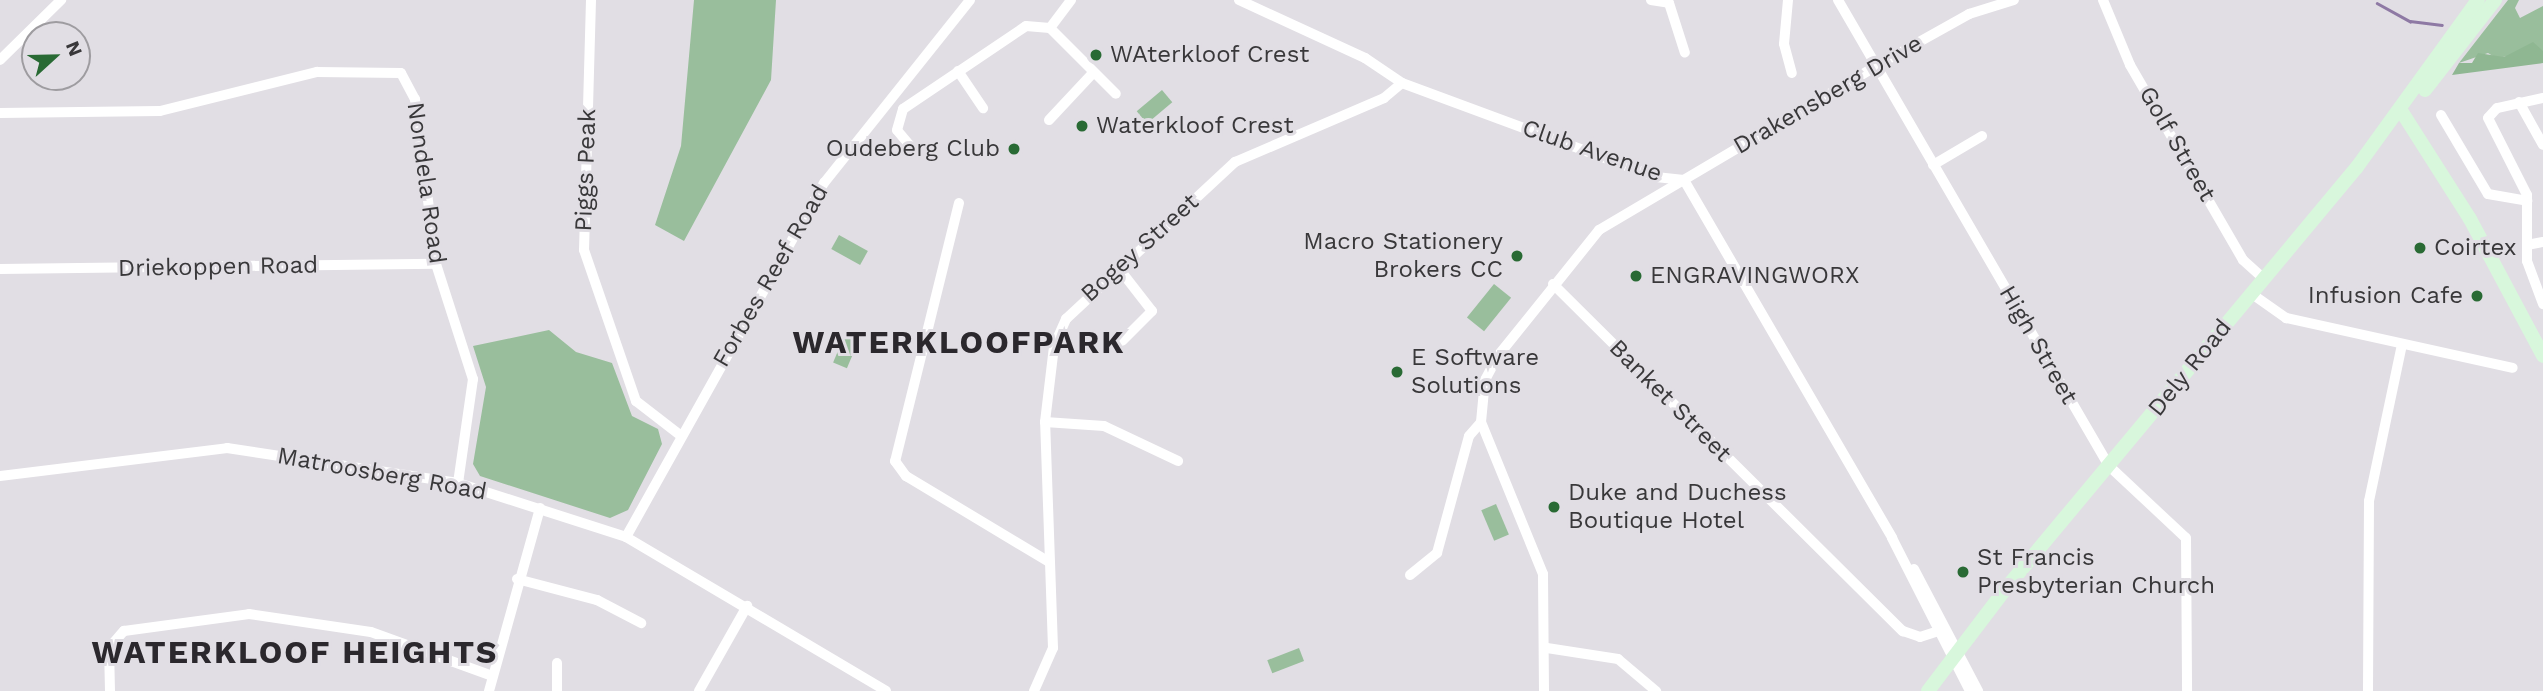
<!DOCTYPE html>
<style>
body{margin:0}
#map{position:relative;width:2543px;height:691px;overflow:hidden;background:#e1dee4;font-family:"Work Sans",sans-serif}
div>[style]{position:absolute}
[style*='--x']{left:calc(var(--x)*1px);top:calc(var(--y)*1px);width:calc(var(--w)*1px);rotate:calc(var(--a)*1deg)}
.green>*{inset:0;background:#99be9c;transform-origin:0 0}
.forest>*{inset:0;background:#8fb792}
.stream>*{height:2.5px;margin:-1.25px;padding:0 1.25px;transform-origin:1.25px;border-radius:1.25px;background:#8e79a4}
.street>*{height:10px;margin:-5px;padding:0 5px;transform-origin:5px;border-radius:5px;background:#fff}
.secondary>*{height:14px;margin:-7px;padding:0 7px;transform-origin:7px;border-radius:7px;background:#d8f7dc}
.dots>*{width:19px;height:19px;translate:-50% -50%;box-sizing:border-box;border:4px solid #e1dee4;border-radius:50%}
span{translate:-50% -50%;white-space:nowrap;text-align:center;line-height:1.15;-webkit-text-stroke:6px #e1dee4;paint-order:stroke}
.poi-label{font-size:24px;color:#39383a}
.left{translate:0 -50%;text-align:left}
.right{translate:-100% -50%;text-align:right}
.street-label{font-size:24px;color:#39383a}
.district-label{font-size:32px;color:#2b282d;font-weight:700;letter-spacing:2px}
.north{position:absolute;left:21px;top:21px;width:70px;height:70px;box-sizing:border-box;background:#e1dee4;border:2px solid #9e9ca0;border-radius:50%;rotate:68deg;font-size:19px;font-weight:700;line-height:28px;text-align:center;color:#39383a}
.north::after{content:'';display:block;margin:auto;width:24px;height:32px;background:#296a34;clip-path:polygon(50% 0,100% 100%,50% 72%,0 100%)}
</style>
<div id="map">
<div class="green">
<div style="clip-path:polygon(694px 0,776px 0,771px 80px,684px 241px,655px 225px,681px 146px)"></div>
<div style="clip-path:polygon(2508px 0,2519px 0,2515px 8px,2520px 18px,2543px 6px,2543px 51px,2496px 58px,2488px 53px,2459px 63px)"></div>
<div style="left:1162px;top:90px;width:16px;height:33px;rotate:50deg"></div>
<div style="left:839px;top:235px;width:33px;height:16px;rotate:29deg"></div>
<div style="left:1494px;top:284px;width:22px;height:43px;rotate:39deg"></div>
<div style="clip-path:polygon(549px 330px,576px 352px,612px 363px,632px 416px,658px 429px,662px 444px,628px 510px,610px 518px,480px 476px,473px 464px,486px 387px,473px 346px)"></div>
<div style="left:846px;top:332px;width:15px;height:33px;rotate:23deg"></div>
<div style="left:1496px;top:504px;width:33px;height:16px;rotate:67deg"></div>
<div style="left:1299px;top:648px;width:14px;height:34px;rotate:69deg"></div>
</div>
<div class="forest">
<div style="clip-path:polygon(2533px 42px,2543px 51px,2543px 63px,2452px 75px,2459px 63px,2472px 63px,2478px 53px,2504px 57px)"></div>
</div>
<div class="stream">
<div style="--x:2377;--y:3;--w:38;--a:29"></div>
<div style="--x:2410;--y:21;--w:32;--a:7"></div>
</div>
<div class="street">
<div style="--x:591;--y:0;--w:250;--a:91.6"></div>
<div style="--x:584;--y:250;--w:160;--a:71"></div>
<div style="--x:636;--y:401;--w:56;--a:37.7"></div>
<div style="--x:1239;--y:0;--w:139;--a:24.7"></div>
<div style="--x:1365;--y:58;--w:45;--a:34"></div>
<div style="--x:1402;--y:83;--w:271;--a:20.3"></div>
<div style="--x:1656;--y:177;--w:28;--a:6"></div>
<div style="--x:1651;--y:0;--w:18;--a:9"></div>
<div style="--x:1669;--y:3;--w:52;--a:72.3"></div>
<div style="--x:1788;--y:0;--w:44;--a:95.2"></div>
<div style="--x:1784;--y:44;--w:30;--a:75"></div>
<div style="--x:1838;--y:0;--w:539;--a:59.82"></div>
<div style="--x:2109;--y:466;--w:105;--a:43.1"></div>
<div style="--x:2186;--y:538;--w:153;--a:89.6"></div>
<div style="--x:2103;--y:0;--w:70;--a:67.4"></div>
<div style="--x:2130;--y:65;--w:225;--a:59.9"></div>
<div style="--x:2243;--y:260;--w:28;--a:42"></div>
<div style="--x:1050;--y:28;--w:35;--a:-53"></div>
<div style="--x:0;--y:60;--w:86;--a:-44.5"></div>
<div style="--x:958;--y:71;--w:45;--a:56"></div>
<div style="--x:2543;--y:98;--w:47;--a:167.7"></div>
<div style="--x:2497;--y:108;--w:13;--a:132"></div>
<div style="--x:2488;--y:118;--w:86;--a:63.1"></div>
<div style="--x:2527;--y:195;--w:66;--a:90"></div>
<div style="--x:2527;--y:261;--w:46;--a:69.6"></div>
<div style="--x:2519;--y:102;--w:49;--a:60.8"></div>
<div style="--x:0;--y:113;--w:160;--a:-0.7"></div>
<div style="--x:160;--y:111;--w:162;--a:-14"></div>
<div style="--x:317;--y:72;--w:84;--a:0.7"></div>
<div style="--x:401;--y:73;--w:30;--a:62"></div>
<div style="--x:415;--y:99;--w:166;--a:82.7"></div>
<div style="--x:436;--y:264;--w:121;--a:72.2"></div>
<div style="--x:473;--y:379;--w:105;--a:98.2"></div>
<div style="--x:2441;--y:115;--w:92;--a:59.3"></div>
<div style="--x:2488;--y:194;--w:40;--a:10"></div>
<div style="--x:1049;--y:120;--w:64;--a:-46.9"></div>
<div style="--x:912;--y:148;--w:23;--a:-130"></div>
<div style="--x:897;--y:130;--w:22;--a:-74"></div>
<div style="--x:903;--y:109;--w:148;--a:-34"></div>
<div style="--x:1026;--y:26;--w:24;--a:5"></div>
<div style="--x:1050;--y:28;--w:93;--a:45"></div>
<div style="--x:1933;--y:165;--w:57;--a:-30.6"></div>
<div style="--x:1684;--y:180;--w:414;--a:59.8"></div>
<div style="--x:1892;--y:538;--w:172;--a:63"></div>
<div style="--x:959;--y:203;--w:266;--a:103.9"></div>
<div style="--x:895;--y:461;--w:19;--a:54"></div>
<div style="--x:906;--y:476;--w:167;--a:31"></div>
<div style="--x:2527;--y:245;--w:16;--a:-11"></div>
<div style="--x:1117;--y:266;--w:57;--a:52.1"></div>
<div style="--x:1152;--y:311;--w:42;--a:135"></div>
<div style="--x:0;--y:269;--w:436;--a:-0.7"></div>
<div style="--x:1553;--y:284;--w:493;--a:44.8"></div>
<div style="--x:1903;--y:631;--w:18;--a:19"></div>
<div style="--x:1920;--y:637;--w:26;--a:-18"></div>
<div style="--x:2252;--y:294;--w:42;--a:35.2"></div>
<div style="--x:2286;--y:318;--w:232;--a:12.4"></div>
<div style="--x:1045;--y:422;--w:59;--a:3.9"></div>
<div style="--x:1104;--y:426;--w:82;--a:25.3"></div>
<div style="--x:0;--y:476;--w:229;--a:-7"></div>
<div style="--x:227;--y:448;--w:234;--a:8.6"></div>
<div style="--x:458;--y:483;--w:176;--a:17.8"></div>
<div style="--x:626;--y:537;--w:302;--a:30.6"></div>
<div style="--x:626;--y:537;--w:406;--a:-60.8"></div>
<div style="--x:824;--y:183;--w:234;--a:-51.4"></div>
<div style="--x:1914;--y:569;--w:138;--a:62.3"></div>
<div style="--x:1410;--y:575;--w:35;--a:-39"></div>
<div style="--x:1437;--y:553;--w:121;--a:-74.7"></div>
<div style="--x:1469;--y:436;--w:18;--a:-49"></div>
<div style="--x:517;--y:579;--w:83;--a:14.7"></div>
<div style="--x:597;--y:600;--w:50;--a:27.6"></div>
<div style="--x:1547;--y:648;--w:72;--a:8.8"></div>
<div style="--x:1618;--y:659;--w:50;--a:40.1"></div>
<div style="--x:557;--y:663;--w:28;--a:90"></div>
<div style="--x:110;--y:691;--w:43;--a:-91.3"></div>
<div style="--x:109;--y:648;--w:23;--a:-49"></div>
<div style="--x:124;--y:631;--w:126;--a:-7.7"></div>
<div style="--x:249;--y:614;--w:123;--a:8.4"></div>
<div style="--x:371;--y:632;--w:127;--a:19.9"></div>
<div style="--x:489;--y:691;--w:190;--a:-74.4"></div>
<div style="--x:699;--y:691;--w:98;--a:-60.5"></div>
<div style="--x:1034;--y:691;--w:47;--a:-66.2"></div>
<div style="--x:1053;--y:648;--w:226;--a:-92"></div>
<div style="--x:1045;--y:422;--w:77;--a:-83.2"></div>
<div style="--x:1054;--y:346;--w:30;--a:-66"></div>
<div style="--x:1066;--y:319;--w:231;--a:-42.9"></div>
<div style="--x:1235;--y:162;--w:162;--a:-23.2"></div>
<div style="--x:1384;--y:98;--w:23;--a:-40"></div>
<div style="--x:1544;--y:691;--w:117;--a:-90.5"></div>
<div style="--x:1543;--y:574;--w:164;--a:-112.2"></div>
<div style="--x:1481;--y:422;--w:42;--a:-84.6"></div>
<div style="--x:1485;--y:380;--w:26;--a:-62"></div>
<div style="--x:1497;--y:357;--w:163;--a:-51.2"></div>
<div style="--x:1599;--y:230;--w:322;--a:-30.6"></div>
<div style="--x:1876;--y:66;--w:107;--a:-29.2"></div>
<div style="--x:1969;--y:14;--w:47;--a:-17.3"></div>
<div style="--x:2368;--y:691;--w:190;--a:-89.7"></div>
<div style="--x:2369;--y:501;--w:159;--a:-78.1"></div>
</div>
<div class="secondary">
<div style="--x:2425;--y:90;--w:114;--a:-52.1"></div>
<div style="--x:2400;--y:109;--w:130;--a:57.5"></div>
<div style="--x:2470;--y:219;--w:155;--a:61.9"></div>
<div style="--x:1928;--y:691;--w:131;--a:-52.8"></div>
<div style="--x:2007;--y:587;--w:547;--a:-50.19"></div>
<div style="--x:2357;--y:167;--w:206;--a:-54.1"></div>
</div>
<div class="dots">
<div style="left:1096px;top:55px;background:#296a34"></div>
<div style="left:1082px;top:126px;background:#296a34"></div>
<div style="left:1014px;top:149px;background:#296a34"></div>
<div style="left:2420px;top:248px;background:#296a34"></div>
<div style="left:1517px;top:256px;background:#296a34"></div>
<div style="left:1636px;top:276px;background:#296a34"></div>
<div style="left:2477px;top:296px;background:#296a34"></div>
<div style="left:1397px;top:372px;background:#296a34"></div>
<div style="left:1554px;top:507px;background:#296a34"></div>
<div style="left:1963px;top:572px;background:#296a34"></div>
</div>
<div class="poi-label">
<span class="left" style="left:1110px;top:55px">WAterkloof Crest</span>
<span class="left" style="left:1096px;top:126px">Waterkloof Crest</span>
<span class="right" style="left:1000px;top:149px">Oudeberg Club</span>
<span class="right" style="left:1503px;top:256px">Macro Stationery<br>Brokers CC</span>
<span class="left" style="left:2434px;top:248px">Coirtex</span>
<span class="left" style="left:1650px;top:276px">ENGRAVINGWORX</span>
<span class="right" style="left:2463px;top:296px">Infusion Cafe</span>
<span class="left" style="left:1411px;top:372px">E Software<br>Solutions</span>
<span class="left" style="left:1568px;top:507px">Duke and Duchess<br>Boutique Hotel</span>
<span class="left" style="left:1977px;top:572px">St Francis<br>Presbyterian Church</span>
</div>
<div class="street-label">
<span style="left:1828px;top:95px;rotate:-30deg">Drakensberg Drive</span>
<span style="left:2177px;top:144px;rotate:60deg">Golf Street</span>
<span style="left:1592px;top:151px;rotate:19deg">Club Avenue</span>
<span style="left:586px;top:170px;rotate:-88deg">Piggs Peak</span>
<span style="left:426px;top:183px;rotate:82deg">Nondela Road</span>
<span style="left:1140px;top:248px;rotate:-42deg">Bogey Street</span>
<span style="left:218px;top:267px;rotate:-1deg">Driekoppen Road</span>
<span style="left:771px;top:276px;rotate:-60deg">Forbes Reef Road</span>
<span style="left:2038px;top:345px;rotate:60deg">High Street</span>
<span style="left:2190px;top:368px;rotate:-51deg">Dely Road</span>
<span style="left:1670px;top:401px;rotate:45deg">Banket Street</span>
<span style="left:382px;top:474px;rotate:10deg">Matroosberg Road</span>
</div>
<div class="district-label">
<span style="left:959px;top:342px">WATERKLOOFPARK</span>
<span style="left:295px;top:652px">WATERKLOOF HEIGHTS</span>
</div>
<div class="north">N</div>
</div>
